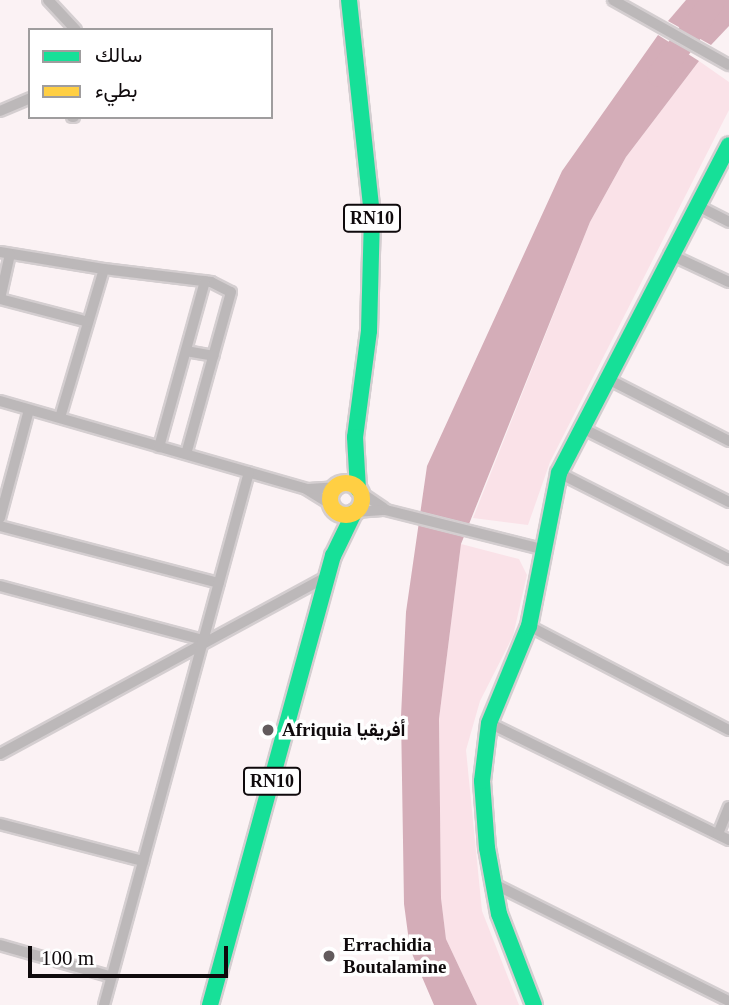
<!DOCTYPE html>
<meta charset="utf-8">
<style>
body{margin:0}
#map{position:relative;width:729px;height:1005px;overflow:hidden;background:#fbf2f4;font-family:"Times New Roman",Vazirmatn,serif}
div>[style]{position:absolute}
[style*='--x']{left:calc(var(--x)*1px);top:calc(var(--y)*1px);width:calc(var(--w)*1px);rotate:calc(var(--a)*1deg)}
.green>*{inset:0;background:#fae2e8}
.water>*{inset:0;background:#d4adb8}
.river>*{height:24px;margin:-12px;padding:0 12px;transform-origin:12px;border-radius:12px;background:#d4adb8}
.roads{filter:drop-shadow(2px 0 #d4ced0) drop-shadow(-2px 0 #d4ced0) drop-shadow(0 2px #d4ced0) drop-shadow(0 -2px #d4ced0)}
.street>*{height:10px;margin:-5px;padding:0 5px;transform-origin:5px;border-radius:5px;background:#bcb8b9}
.fast>*{height:16px;margin:-8px;padding:0 8px;transform-origin:8px;border-radius:8px;background:#16e098}
.slow>*{height:16px;margin:-8px;padding:0 8px;transform-origin:8px;border-radius:8px;background:#ffcf43}
.slow>.ring{margin:-8px;padding:0;box-sizing:content-box;background:none;border:16px solid #ffcf43;border-radius:50%}
.dots>*{width:19px;height:19px;translate:-50% -50%;box-sizing:border-box;border:4px solid #fff;border-radius:50%}
span{translate:-50% -50%;white-space:nowrap;text-align:center;line-height:1.15;-webkit-text-stroke:7px #fff;paint-order:stroke}
.shield-label span{padding:2px 5px;background:#fff;border:2px solid;border-radius:5px;-webkit-text-stroke-width:0}
.shield-label{font-size:18px;color:#0f0a0c;font-weight:700}
.poi-label{font-size:19px;color:#0f0a0c;font-weight:700}
.left{translate:0 -50%;text-align:left}
.legend{position:absolute;left:28px;top:28px;width:245px;height:91px;box-sizing:border-box;background:#fff;border:2px solid #9f9d9e;margin:0;padding:9px 12px;list-style:none;font-size:21px;color:#0f0a0c}
.legend li{display:flex;align-items:center;gap:14px;height:35px}
.legend b{width:35px;border:2px solid #9f9d9e}
.scale{position:absolute;left:28px;top:946px;width:200px;height:32px;box-sizing:border-box;border:4px solid #0f0a0c;border-top:0;padding-left:9px;font-size:21px;line-height:24px;white-space:nowrap;color:#0f0a0c;-webkit-text-stroke:5px #fff;paint-order:stroke}
</style>
<div id="map">
<div class="green">
<div style="clip-path:polygon(699px 61px,729px 82px,729px 110px,550px 462px,528px 525px,473px 518px,590px 222px,626px 157px)"></div>
<div style="clip-path:polygon(461px 544px,519px 559px,527px 575px,513px 636px,480px 701px,466px 750px,482px 911px,519px 1005px,477px 1005px,446px 939px,441px 898px,439px 719px)"></div>
</div>
<div class="water">
<div style="clip-path:polygon(686px 0,729px 0,729px 26px,711px 45px,668px 21px)"></div>
<div style="clip-path:polygon(658px 35px,699px 61px,626px 157px,590px 222px,461px 544px,439px 719px,441px 898px,446px 939px,477px 1005px,434px 1005px,410px 949px,404px 904px,401px 716px,406px 612px,427px 466px,562px 171px)"></div>
</div>
<div class="river">
<div style="--x:659;--y:75;--w:93;--a:-53.7"></div>
</div>
<div class="roads">
<div class="street">
<div style="--x:48;--y:0;--w:41;--a:47"></div>
<div style="--x:613;--y:0;--w:133;--a:29.3"></div>
<div style="--x:0;--y:111;--w:33;--a:-23"></div>
<div style="--x:72;--y:117;--w:2;--a:0"></div>
<div style="--x:696;--y:205;--w:37;--a:27"></div>
<div style="--x:0;--y:252;--w:105;--a:9.3"></div>
<div style="--x:104;--y:269;--w:155;--a:106.5"></div>
<div style="--x:669;--y:254;--w:66;--a:25"></div>
<div style="--x:104;--y:269;--w:108;--a:6.9"></div>
<div style="--x:211;--y:282;--w:22;--a:27"></div>
<div style="--x:231;--y:292;--w:168;--a:105.5"></div>
<div style="--x:0;--y:299;--w:91;--a:14.6"></div>
<div style="--x:0;--y:299;--w:46;--a:-77.5"></div>
<div style="--x:186;--y:351;--w:28;--a:10"></div>
<div style="--x:606;--y:378;--w:138;--a:27.1"></div>
<div style="--x:0;--y:401;--w:318;--a:16"></div>
<div style="--x:306;--y:489;--w:28;--a:32"></div>
<div style="--x:580;--y:427;--w:167;--a:26.7"></div>
<div style="--x:159;--y:447;--w:172;--a:-74.5"></div>
<div style="--x:559;--y:473;--w:191;--a:26.8"></div>
<div style="--x:309;--y:489;--w:26;--a:-4"></div>
<div style="--x:360;--y:492;--w:29;--a:34"></div>
<div style="--x:355;--y:512;--w:31;--a:-4"></div>
<div style="--x:386;--y:510;--w:160;--a:14.1"></div>
<div style="--x:0;--y:518;--w:112;--a:-75"></div>
<div style="--x:0;--y:526;--w:226;--a:14.6"></div>
<div style="--x:0;--y:586;--w:210;--a:14.9"></div>
<div style="--x:529;--y:626;--w:225;--a:27.5"></div>
<div style="--x:489;--y:723;--w:267;--a:26"></div>
<div style="--x:0;--y:754;--w:373;--a:-28.5"></div>
<div style="--x:0;--y:824;--w:148;--a:14.5"></div>
<div style="--x:718;--y:834;--w:29;--a:-68"></div>
<div style="--x:494;--y:884;--w:263;--a:26.5"></div>
<div style="--x:0;--y:945;--w:116;--a:15.9"></div>
<div style="--x:104;--y:1005;--w:552;--a:-74.78"></div>
</div>
<div class="fast">
<div style="--x:349;--y:0;--w:217;--a:83.9"></div>
<div style="--x:372;--y:216;--w:115;--a:91.5"></div>
<div style="--x:369;--y:331;--w:107;--a:97.5"></div>
<div style="--x:355;--y:437;--w:52;--a:86.7"></div>
<div style="--x:210;--y:1005;--w:466;--a:-74.7"></div>
<div style="--x:333;--y:556;--w:48;--a:-64"></div>
<div style="--x:534;--y:1005;--w:97;--a:-111"></div>
<div style="--x:499;--y:914;--w:67;--a:-100.3"></div>
<div style="--x:487;--y:848;--w:67;--a:-94.3"></div>
<div style="--x:482;--y:781;--w:58;--a:-83.1"></div>
<div style="--x:489;--y:723;--w:105;--a:-67.6"></div>
<div style="--x:529;--y:626;--w:156;--a:-78.9"></div>
<div style="--x:559;--y:473;--w:369;--a:-62.6"></div>
</div>
<div class="slow">
<div class="ring" style="left:330px;top:483px;width:16px;height:16px"></div>
</div>
</div>
<div class="dots">
<div style="left:268px;top:730px;background:#625b5d"></div>
<div style="left:329px;top:956px;background:#625b5d"></div>
</div>
<div class="shield-label">
<span style="left:372px;top:218px">RN10</span>
<span style="left:272px;top:781px">RN10</span>
</div>
<div class="poi-label">
<span class="left" style="left:282px;top:730px">Afriquia أفريقيا</span>
<span class="left" style="left:343px;top:956px">Errachidia<br>Boutalamine</span>
</div>
<ul class="legend">
<li><b style="height:9px;background:#16e098"></b>سالك</li>
<li><b style="height:9px;background:#ffcf43"></b>بطيء</li>
</ul>
<div class="scale">100 m</div>
</div>
